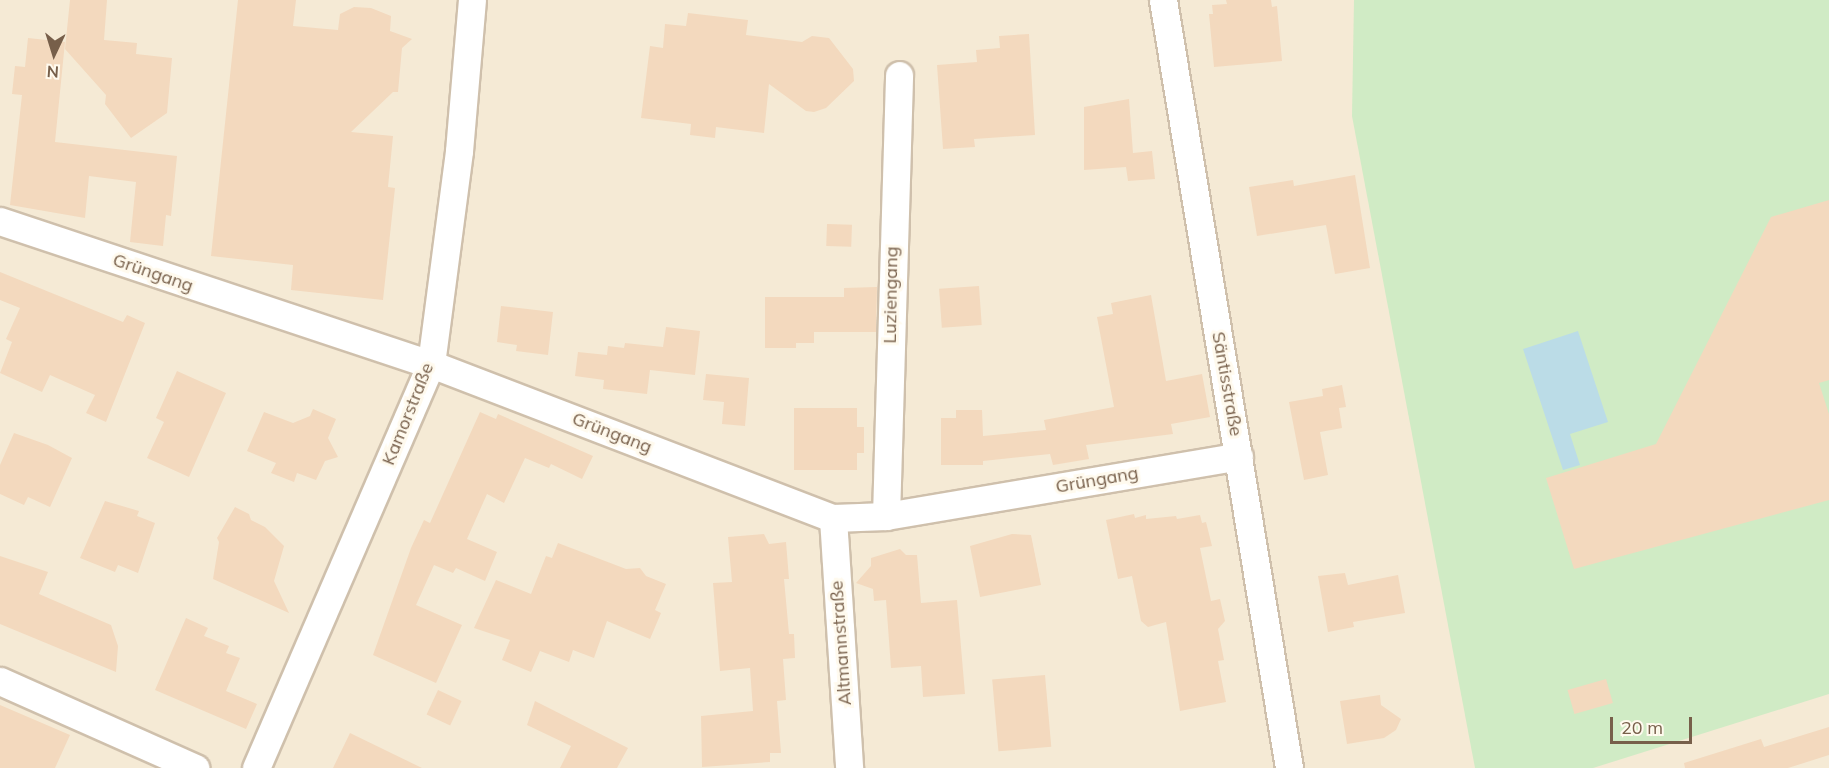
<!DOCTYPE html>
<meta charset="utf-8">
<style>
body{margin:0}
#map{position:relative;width:1829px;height:768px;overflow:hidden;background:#fdf7e7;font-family:Mulish,sans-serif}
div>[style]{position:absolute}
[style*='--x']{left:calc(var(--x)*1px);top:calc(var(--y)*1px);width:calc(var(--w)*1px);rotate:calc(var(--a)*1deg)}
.residential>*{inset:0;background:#f5ead5;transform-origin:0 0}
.green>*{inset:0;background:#d0ebc5}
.water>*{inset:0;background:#bbdce7}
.building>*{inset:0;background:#f3d9be;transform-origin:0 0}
.roads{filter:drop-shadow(2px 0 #cfc0ac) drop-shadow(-2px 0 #cfc0ac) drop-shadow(0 2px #cfc0ac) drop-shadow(0 -2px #cfc0ac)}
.street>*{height:27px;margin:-13.5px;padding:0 13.5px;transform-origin:13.5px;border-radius:13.5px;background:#fff}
span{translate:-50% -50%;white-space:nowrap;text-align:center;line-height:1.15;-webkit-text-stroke:6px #fffaee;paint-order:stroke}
.street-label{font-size:18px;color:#775f4a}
.north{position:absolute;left:24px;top:24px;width:60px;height:60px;-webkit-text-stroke:4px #fffaee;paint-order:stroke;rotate:184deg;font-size:16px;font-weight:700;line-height:24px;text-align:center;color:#775f4a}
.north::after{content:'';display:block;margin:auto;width:21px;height:27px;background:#775f4a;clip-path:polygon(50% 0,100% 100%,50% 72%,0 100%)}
.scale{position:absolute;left:1610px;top:717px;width:82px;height:27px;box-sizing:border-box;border:3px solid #775f4a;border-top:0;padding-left:8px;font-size:18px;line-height:21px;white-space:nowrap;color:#775f4a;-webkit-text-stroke:4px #fffaee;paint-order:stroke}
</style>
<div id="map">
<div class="residential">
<div style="left:0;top:0;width:1829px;height:768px"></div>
</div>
<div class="green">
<div style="clip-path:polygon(1354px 0,1829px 0,1829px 694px,1593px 768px,1475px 768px,1352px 116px)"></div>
</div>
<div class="water">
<div style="clip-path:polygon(1578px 331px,1608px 422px,1570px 434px,1580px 465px,1563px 470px,1523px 349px)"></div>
</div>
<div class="building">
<div style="clip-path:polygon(70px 0,107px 0,104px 40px,137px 43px,136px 54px,172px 58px,167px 113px,131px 138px,105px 104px,106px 95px,65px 49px)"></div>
<div style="clip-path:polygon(238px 0,296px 0,293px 26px,338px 30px,340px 14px,354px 7px,371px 8px,391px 16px,390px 31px,412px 39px,402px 48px,398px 92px,393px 92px,351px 132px,393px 136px,388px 187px,395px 188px,383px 300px,291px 290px,293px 265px,211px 256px)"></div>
<div style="clip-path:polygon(1226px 0,1271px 0,1272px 7px,1277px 6px,1282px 61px,1214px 67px,1209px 14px,1213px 14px,1212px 5px,1227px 4px)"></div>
<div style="clip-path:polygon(688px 13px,748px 20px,746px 35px,802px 42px,812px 36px,829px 38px,853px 69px,854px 81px,826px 108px,814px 112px,806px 111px,769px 84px,764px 133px,716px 127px,715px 138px,690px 135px,691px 124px,641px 118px,650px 46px,663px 48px,665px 24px,686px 26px)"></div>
<div style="clip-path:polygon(1029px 34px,1035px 135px,974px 139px,975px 147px,943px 149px,937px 65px,977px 62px,976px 50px,1000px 48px,999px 36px)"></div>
<div style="clip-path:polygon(28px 38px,65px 42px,55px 142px,177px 156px,171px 216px,166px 215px,163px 246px,130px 242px,136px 182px,89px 176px,85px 218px,10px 205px,22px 95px,12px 94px,15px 66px,25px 67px)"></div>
<div style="clip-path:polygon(1129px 99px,1133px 153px,1152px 151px,1155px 179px,1128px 181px,1126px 167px,1084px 170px,1084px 107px)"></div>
<div style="clip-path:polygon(1355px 175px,1370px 268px,1335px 274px,1326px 225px,1257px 236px,1249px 187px,1293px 180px,1294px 186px)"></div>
<div style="clip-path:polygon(1829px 200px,1829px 380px,1819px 383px,1829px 414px,1829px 500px,1574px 569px,1546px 478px,1656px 444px,1771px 217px)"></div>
<div style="left:827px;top:224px;width:25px;height:22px;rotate:2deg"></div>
<div style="clip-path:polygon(0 272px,123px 322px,127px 315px,145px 323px,106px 422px,86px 413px,95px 395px,50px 375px,42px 392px,0 373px,12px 342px,6px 339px,20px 308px,0 300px)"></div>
<div style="left:979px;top:286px;width:39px;height:40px;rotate:86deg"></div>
<div style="clip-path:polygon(877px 287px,876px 332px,814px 332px,814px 343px,796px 343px,796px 348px,765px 348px,765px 297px,844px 297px,844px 288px)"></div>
<div style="clip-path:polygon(1151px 295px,1166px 381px,1202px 374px,1210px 417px,1171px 424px,1173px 434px,1086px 445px,1089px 459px,1053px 465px,1050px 454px,983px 461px,983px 465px,941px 465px,941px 418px,956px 418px,956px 410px,982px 410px,983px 436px,1046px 430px,1044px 420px,1114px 407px,1097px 317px,1113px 314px,1111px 303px)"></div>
<div style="clip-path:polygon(501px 306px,553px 312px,548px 355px,516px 351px,517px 345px,497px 342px)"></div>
<div style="clip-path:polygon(666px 327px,700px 331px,695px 375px,650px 370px,647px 394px,603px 389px,604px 380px,575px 376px,578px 352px,607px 355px,608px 346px,624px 348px,625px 343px,663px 347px)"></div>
<div style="clip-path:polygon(177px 371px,226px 393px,189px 477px,147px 458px,164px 422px,156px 418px)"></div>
<div style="clip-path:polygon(706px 374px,749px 378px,745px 426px,722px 424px,724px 402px,703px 400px)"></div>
<div style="clip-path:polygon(1342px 385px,1346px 407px,1339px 408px,1342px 428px,1320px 432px,1328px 475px,1304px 480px,1289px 402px,1323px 396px,1322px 389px)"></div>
<div style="clip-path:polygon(794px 408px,857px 408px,857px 427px,864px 427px,864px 453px,857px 453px,857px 470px,794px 470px)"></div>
<div style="clip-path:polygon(313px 409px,336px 419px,328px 438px,338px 457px,325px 461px,316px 480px,297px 473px,294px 482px,271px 473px,276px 463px,247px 451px,264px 412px,293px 423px,310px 416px)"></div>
<div style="clip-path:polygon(480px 412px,496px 419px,498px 414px,593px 456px,582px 479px,551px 464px,549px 468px,525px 458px,504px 503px,487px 494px,467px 539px,497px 552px,485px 581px,456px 568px,453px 573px,434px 565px,416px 605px,462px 625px,436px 683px,373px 655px,411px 548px,424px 520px,430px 523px)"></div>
<div style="clip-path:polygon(14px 433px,48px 445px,72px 458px,50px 507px,28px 497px,24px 505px,0 494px,0 465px)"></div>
<div style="clip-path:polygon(105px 501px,139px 511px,137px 516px,155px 523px,138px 573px,118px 565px,115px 572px,80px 558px)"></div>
<div style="clip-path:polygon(235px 507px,249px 514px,251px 520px,265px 527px,284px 546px,274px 581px,289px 613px,213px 579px,219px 542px,217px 538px)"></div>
<div style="clip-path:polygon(1134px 514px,1135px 518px,1146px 515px,1146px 519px,1176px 516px,1177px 519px,1200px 515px,1202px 523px,1206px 522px,1212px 546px,1200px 548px,1211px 601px,1220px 599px,1225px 621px,1218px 629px,1224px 660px,1218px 661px,1226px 702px,1180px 711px,1166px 622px,1148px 627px,1141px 621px,1132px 576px,1118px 579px,1106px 520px)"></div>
<div style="clip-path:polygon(764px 534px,769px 544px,786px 542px,789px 579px,784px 579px,789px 634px,794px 634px,795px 658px,783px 659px,786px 700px,777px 701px,781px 753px,770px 753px,770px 762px,702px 767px,701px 716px,753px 711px,750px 668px,720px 671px,713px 583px,732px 582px,728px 537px)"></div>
<div style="clip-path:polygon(1012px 534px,1031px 535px,1041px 585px,980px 597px,970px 546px)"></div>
<div style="clip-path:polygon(558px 543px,626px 569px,640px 568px,646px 576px,666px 584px,655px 610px,661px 613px,650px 639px,607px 621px,594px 658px,573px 650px,569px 662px,540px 651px,531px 672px,502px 660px,510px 640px,474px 628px,496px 580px,531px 594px,546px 556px,552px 558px)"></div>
<div style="clip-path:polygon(900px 549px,906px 555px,917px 555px,921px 603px,957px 600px,965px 694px,923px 697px,921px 666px,891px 668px,886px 600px,874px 601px,873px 589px,856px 583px,871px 566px,871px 558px)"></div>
<div style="clip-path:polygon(0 556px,48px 572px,39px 594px,111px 625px,118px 646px,116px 672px,0 624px)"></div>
<div style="clip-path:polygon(1345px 573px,1348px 585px,1398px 575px,1405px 613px,1353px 622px,1354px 627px,1328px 632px,1318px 576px)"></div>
<div style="clip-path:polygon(186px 618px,208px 628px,204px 636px,229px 646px,226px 653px,240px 658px,226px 691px,257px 704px,246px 729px,155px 690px)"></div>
<div style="left:1045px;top:675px;width:72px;height:53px;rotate:85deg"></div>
<div style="left:1606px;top:679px;width:25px;height:40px;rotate:74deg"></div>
<div style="left:438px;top:690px;width:26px;height:27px;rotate:25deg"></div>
<div style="clip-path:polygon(1380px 695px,1381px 705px,1401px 719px,1396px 730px,1384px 738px,1347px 744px,1340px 701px)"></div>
<div style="clip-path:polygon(535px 701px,628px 748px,617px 768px,560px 768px,571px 746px,527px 725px)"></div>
<div style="clip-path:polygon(0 705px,70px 735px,55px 768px,0 768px)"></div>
<div style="clip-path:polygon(1829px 727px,1829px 755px,1788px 768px,1685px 768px,1684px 763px,1761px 739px,1764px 747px)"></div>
<div style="clip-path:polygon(350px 733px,422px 768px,333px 768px)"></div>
</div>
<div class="roads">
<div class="street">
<div style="--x:1163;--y:0;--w:778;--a:80.68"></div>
<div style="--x:0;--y:221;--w:454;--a:18.4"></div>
<div style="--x:431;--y:364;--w:430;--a:21"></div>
<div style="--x:833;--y:518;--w:53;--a:-2.2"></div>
<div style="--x:886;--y:516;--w:358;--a:-9.6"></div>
<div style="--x:886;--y:516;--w:441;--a:-88.3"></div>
<div style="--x:833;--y:518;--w:251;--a:86.3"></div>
<div style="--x:0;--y:681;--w:214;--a:24"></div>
<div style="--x:256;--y:768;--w:440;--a:-66.6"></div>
<div style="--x:431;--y:364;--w:215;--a:-82.5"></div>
<div style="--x:459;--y:151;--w:152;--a:-85.1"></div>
</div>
</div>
<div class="street-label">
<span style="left:153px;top:273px;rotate:19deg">Grüngang</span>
<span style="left:891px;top:295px;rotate:-89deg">Luziengang</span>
<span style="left:1227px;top:384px;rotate:80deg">Säntisstraße</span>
<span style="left:408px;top:414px;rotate:-68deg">Kamorstraße</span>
<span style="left:612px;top:433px;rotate:21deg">Grüngang</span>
<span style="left:1097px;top:480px;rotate:-10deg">Grüngang</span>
<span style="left:841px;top:643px;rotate:-94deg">Altmannstraße</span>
</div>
<div class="north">N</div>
<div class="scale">20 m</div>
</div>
